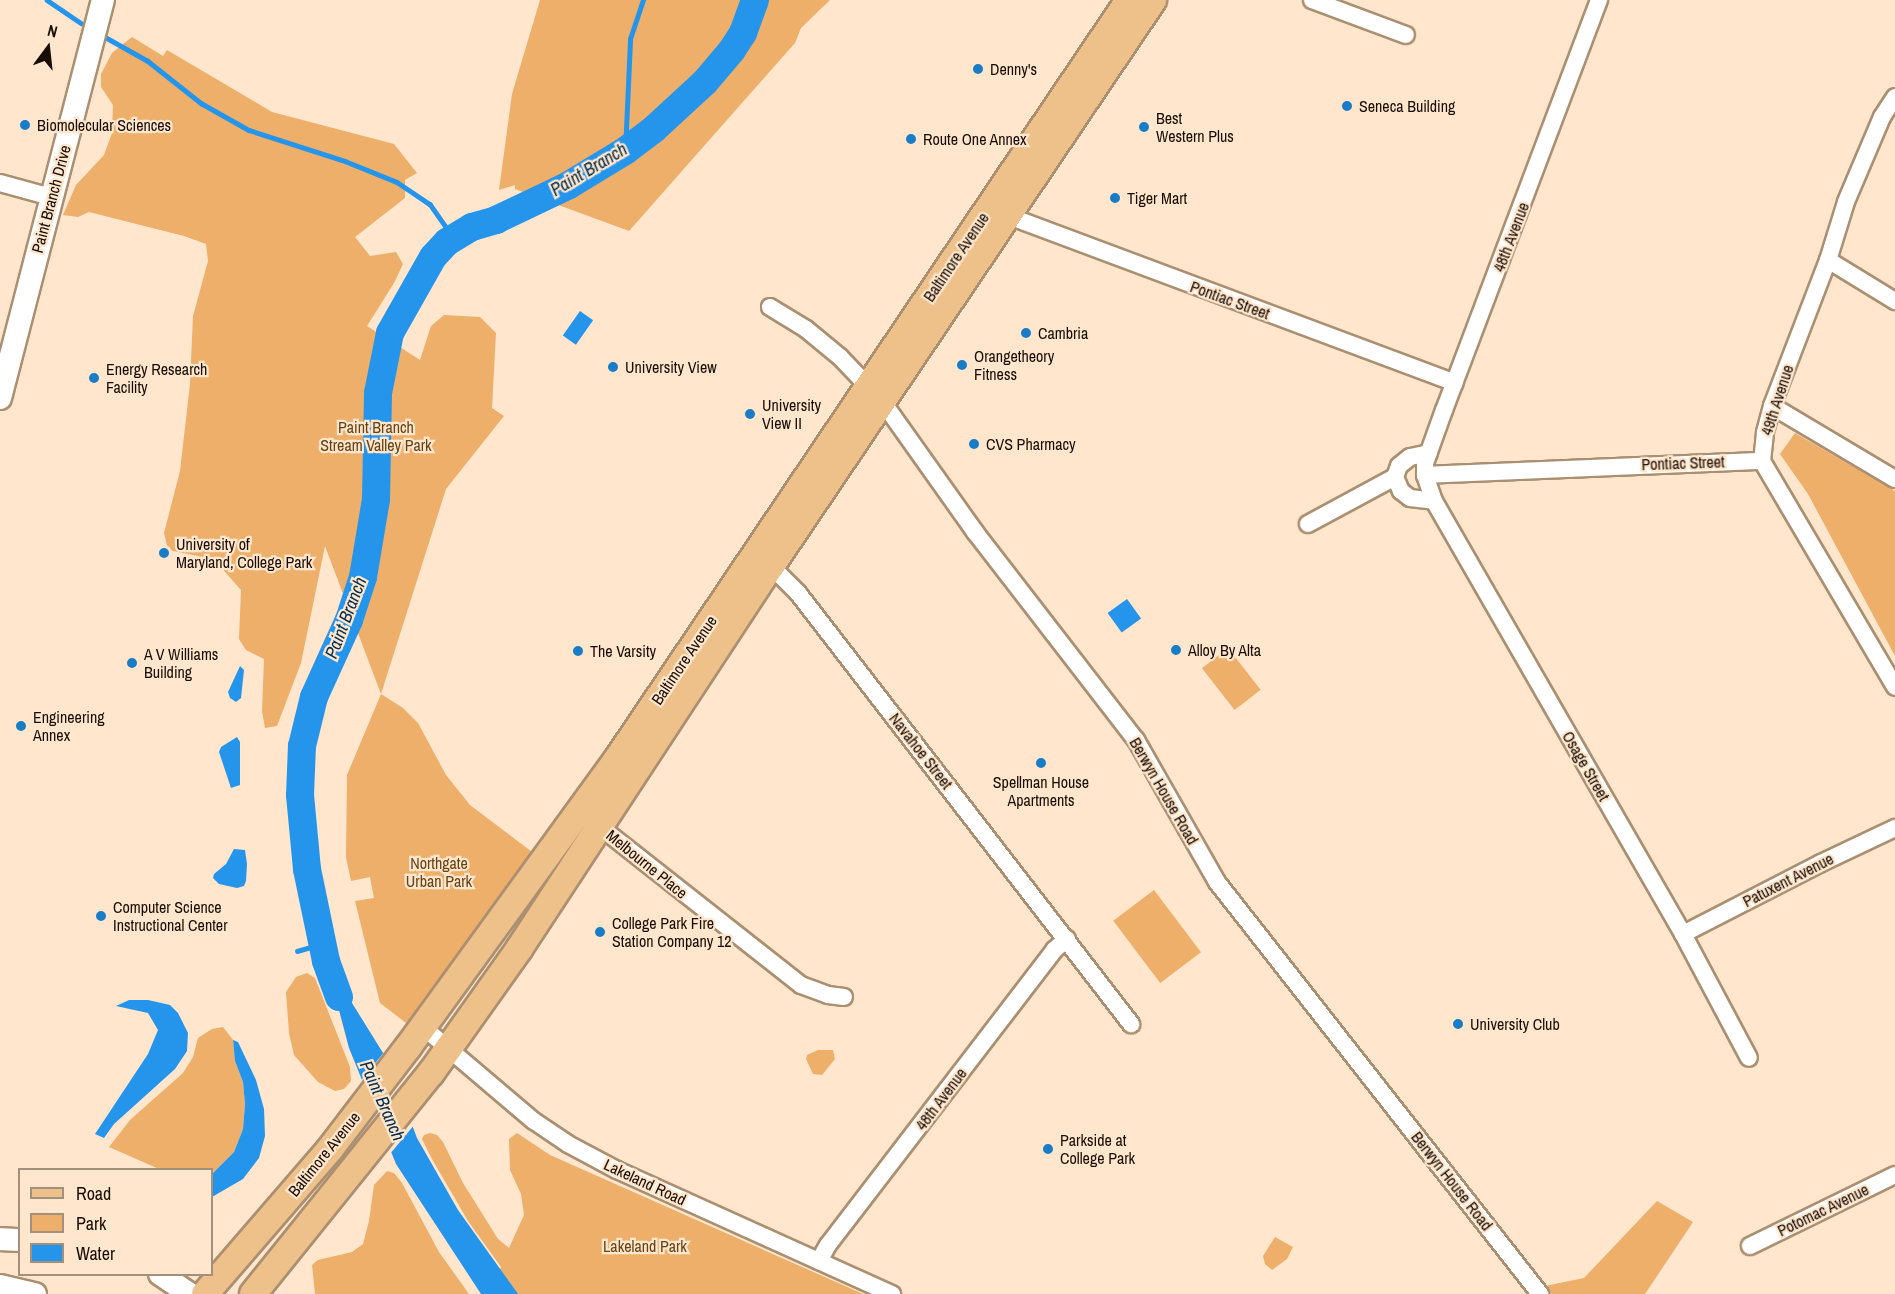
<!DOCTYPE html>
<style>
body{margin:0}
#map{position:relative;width:1895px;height:1294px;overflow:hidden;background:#ffe6cc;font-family:"Archivo Narrow",sans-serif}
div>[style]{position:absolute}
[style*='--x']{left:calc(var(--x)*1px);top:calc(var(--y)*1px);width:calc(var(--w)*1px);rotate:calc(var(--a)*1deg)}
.green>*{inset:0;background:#edaf6a;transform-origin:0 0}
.water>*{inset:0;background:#2595ec;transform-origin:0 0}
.pier>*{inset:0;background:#ffe6cc}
.stream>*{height:4.5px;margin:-2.25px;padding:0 2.25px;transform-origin:2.25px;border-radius:2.25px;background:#2595ec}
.river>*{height:28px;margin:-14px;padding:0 14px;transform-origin:14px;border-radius:14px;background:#2595ec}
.roads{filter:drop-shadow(2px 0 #ab8f71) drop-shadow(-2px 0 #ab8f71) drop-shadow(0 2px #ab8f71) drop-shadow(0 -2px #ab8f71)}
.street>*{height:16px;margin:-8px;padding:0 8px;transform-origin:8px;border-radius:8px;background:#fff}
.secondary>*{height:22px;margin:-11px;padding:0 11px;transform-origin:11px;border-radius:11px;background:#fff}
.primary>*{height:26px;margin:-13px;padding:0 13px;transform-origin:13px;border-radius:13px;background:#eec18a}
.dots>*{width:16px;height:16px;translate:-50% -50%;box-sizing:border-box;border:3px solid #ffe6cc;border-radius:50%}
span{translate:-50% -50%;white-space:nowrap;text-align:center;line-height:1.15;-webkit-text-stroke:4.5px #ffe6cc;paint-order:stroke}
.poi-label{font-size:16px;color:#170d04}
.left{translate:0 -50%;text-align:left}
.street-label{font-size:16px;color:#170d04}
.park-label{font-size:16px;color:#654215}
.water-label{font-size:18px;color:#012d4f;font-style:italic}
.legend{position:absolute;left:18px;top:1168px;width:195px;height:108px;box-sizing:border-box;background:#ffe6cc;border:2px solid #a28f7c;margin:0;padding:8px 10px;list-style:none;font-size:18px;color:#170d04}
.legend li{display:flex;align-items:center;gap:12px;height:30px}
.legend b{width:30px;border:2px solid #a28f7c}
.north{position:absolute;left:18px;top:18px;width:60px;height:60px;-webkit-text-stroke:4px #ffe6cc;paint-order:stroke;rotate:15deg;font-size:16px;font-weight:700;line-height:24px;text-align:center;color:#170d04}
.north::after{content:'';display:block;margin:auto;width:21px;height:27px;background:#170d04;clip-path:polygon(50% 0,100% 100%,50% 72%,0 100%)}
</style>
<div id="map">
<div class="green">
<div style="clip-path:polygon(540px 0,830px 0,801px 28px,795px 43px,629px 231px,515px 189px,515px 185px,499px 190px,512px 94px)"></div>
<div style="clip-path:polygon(132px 37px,163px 56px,167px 50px,272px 112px,394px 144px,417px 173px,405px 180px,405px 198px,355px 237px,370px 256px,396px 252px,403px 264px,394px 283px,367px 326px,420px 360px,431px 326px,444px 315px,480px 317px,496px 333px,492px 408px,504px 416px,446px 489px,381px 694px,403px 708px,418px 723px,446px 775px,470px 805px,536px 855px,475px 939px,406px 1023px,380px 1003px,355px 901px,374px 898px,370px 877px,351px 881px,346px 857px,347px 775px,381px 694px,325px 546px,301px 663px,277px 726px,265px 728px,262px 711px,264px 659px,246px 650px,239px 639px,241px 590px,219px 565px,198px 556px,168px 550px,164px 533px,180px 471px,190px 384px,193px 316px,208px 261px,206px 244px,184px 236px,89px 212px,78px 217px,63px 215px,76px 185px,104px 155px,112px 133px,113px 105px,101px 87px,101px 74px,112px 53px)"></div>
<div style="clip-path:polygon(1795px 433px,1895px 491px,1895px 656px,1808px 494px,1780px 454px)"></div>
<div style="left:1228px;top:648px;width:53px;height:33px;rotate:52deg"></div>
<div style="left:1154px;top:890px;width:78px;height:51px;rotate:53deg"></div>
<div style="clip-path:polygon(307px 973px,315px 978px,350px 1067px,351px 1081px,344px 1089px,335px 1091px,318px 1082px,294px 1055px,289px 1033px,286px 992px,296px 977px)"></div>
<div style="clip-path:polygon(223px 1027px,233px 1040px,235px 1061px,243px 1082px,245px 1104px,243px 1129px,234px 1152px,212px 1174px,212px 1170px,159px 1169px,109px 1147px,130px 1120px,183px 1073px,193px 1057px,198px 1038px,212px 1029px)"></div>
<div style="clip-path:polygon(818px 1050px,833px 1050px,835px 1059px,822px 1075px,813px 1074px,806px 1059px,807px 1055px)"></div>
<div style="clip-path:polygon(430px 1133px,437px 1135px,443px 1142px,463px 1183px,498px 1239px,509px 1248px,524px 1215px,521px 1194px,510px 1170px,509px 1139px,517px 1133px,550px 1155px,863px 1294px,489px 1294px,501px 1267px,468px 1221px,432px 1159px,422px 1139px,424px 1135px)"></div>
<div style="clip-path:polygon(387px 1171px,394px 1173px,402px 1183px,439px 1252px,469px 1294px,315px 1294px,312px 1265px,318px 1260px,352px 1252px,363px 1244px,369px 1221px,374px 1185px)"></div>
<div style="clip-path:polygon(1657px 1201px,1693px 1222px,1645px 1294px,1552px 1294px,1545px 1286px,1584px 1278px)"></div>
<div style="clip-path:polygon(1275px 1237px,1293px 1247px,1287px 1259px,1272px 1270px,1265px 1264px,1263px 1256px)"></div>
</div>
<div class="water">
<div style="left:580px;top:311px;width:16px;height:30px;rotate:35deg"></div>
<div style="left:1127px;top:599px;width:24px;height:24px;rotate:54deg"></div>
<div style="clip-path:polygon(240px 666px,244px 670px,241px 698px,236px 702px,230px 698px,228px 692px)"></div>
<div style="clip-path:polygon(237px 737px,240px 742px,240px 785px,231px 788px,219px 752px,221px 747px)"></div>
<div style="clip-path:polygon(234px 849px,245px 850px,247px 864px,246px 881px,244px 886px,237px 888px,219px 884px,213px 878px,214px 874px,226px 864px)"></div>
<div style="clip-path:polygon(326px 961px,388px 1061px,417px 1138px,458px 1210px,518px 1294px,481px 1294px,396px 1164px,349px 1048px)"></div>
<div style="clip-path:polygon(129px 1000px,148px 1000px,170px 1005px,178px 1013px,188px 1033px,187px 1051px,175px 1069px,114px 1124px,104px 1138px,95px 1134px,148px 1054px,158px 1030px,148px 1013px,116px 1006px)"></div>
<div style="clip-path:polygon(233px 1040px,238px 1042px,256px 1080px,264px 1109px,265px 1136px,259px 1158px,243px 1179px,212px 1197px,212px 1174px,234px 1152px,243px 1129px,245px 1104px,243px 1082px,235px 1061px)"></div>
</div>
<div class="pier">
<div style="clip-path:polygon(385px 1051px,415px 1124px,389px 1155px,359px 1083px)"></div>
</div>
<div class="stream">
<div style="--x:47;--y:0;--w:41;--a:34.1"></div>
<div style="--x:107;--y:38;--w:47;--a:29.3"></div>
<div style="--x:148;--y:61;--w:68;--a:38.4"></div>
<div style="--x:201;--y:103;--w:55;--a:29.4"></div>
<div style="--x:249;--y:130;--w:101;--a:17.9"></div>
<div style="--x:345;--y:161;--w:56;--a:22"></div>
<div style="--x:397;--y:182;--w:40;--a:34"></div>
<div style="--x:430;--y:204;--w:40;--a:55.1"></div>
<div style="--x:625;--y:151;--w:112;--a:-87.4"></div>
<div style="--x:630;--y:39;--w:41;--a:-71.6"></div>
<div style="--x:297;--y:951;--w:26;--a:-16"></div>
</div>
<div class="river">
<div style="--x:339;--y:997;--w:38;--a:-110"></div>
<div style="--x:326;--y:961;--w:94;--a:-101.7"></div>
<div style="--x:307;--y:869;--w:74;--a:-95.4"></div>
<div style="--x:300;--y:795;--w:49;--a:-87.7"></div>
<div style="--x:302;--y:746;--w:50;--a:-76.2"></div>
<div style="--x:314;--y:697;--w:85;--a:-65.6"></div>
<div style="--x:349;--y:620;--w:45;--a:-72"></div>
<div style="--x:363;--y:577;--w:79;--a:-80.5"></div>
<div style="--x:376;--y:499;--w:106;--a:-88.9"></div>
<div style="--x:378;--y:393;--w:61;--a:-78.7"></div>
<div style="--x:390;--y:333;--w:87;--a:-60.5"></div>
<div style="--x:433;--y:257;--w:21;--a:-47"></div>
<div style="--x:447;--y:242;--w:29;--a:-31"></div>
<div style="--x:472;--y:227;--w:25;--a:-16"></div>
<div style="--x:496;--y:220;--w:81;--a:-25.6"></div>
<div style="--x:569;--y:185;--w:66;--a:-31.3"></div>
<div style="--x:625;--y:151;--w:36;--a:-37"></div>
<div style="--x:654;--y:129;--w:69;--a:-42.7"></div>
<div style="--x:705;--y:82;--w:42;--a:-49.8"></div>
<div style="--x:732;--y:50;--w:20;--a:-57"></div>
<div style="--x:743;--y:33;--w:35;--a:-70"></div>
</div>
<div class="roads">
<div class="street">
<div style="--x:1312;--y:0;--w:100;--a:20.4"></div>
<div style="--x:1599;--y:0;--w:438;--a:110.7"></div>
<div style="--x:1444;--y:410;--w:56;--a:109.7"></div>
<div style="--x:1425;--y:463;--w:12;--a:90"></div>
<div style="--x:1425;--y:475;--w:28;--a:71"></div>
<div style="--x:1434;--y:501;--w:499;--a:60.1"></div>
<div style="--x:1683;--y:934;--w:140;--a:62"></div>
<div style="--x:1895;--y:97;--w:24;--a:123"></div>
<div style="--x:1882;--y:117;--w:92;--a:113"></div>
<div style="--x:1846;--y:202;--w:61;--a:107.2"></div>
<div style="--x:1828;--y:260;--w:156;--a:111"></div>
<div style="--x:1772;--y:406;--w:28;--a:105"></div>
<div style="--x:1765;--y:433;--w:28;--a:96"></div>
<div style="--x:1762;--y:461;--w:262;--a:59.5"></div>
<div style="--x:0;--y:183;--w:53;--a:15.4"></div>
<div style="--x:1006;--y:215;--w:479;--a:20.5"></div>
<div style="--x:1828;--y:260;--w:79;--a:31.5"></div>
<div style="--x:770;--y:307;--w:42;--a:31.4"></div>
<div style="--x:806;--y:329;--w:44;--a:39.5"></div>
<div style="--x:840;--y:357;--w:61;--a:46.3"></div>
<div style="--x:882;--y:401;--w:161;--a:54.6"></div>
<div style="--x:975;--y:532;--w:263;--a:52.3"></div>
<div style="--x:1136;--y:740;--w:163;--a:60.3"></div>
<div style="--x:1217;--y:882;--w:524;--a:51.9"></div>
<div style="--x:1772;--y:406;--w:143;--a:30.7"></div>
<div style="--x:1429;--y:453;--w:19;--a:168"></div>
<div style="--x:1410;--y:457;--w:14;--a:141"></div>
<div style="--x:1399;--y:466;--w:12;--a:110"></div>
<div style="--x:1395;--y:477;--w:15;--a:67"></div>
<div style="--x:1401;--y:491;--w:11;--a:38"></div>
<div style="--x:1410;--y:498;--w:24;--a:7"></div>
<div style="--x:1425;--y:475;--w:337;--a:-2.4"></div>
<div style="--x:1308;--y:524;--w:99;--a:-28.4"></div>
<div style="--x:771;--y:566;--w:38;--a:45"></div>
<div style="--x:798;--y:593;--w:545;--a:52.31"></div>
<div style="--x:599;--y:826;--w:257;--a:38.2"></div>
<div style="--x:801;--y:985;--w:29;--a:20"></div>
<div style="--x:828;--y:995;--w:16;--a:7"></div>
<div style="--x:1683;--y:934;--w:155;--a:-27.2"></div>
<div style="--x:1821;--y:863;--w:82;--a:-25.3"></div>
<div style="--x:423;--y:1027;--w:145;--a:40.3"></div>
<div style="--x:534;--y:1121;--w:41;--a:34.1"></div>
<div style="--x:568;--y:1144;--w:55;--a:28"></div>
<div style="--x:617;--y:1170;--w:302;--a:24.3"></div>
<div style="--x:1750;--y:1246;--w:161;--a:-26.1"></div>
<div style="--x:819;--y:1261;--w:18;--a:-61"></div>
<div style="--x:828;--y:1245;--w:372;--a:-52.5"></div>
<div style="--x:1054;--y:950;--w:17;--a:-40"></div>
</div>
<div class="secondary">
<div style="--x:0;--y:398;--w:411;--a:-75.5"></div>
<div style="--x:0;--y:1239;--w:20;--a:3"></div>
<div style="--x:160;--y:1274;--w:36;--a:34"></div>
<div style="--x:0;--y:1286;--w:36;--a:13"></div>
</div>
<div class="primary">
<div style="--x:205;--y:1294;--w:191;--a:-49.2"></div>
<div style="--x:330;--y:1149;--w:128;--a:-52.6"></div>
<div style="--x:408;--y:1047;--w:357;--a:-54"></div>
<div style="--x:618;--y:758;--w:914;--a:-56.01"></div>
<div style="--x:253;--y:1294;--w:284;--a:-51.2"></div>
<div style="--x:431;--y:1073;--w:152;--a:-54.6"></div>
<div style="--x:519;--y:949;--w:458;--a:-56.7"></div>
<div style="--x:771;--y:566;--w:683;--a:-55.98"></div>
</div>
</div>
<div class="dots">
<div style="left:978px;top:69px;background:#187cc7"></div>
<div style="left:1347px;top:106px;background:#187cc7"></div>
<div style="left:25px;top:125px;background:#187cc7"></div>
<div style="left:1144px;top:127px;background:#187cc7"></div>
<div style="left:911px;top:139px;background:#187cc7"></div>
<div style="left:1115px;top:198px;background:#187cc7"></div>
<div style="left:1026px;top:333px;background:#187cc7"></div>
<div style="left:962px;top:365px;background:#187cc7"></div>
<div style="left:613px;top:367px;background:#187cc7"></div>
<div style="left:94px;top:378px;background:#187cc7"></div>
<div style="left:750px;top:414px;background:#187cc7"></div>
<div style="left:974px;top:444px;background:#187cc7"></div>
<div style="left:164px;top:553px;background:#187cc7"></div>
<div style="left:1176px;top:650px;background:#187cc7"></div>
<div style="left:578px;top:651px;background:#187cc7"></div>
<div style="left:132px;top:663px;background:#187cc7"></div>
<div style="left:21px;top:726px;background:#187cc7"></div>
<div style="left:1041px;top:763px;background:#187cc7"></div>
<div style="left:101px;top:916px;background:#187cc7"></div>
<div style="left:600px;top:932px;background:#187cc7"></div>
<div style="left:1458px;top:1024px;background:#187cc7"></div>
<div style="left:1048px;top:1149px;background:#187cc7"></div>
</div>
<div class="poi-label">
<span class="left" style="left:990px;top:69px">Denny's</span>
<span class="left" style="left:1359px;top:106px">Seneca Building</span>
<span class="left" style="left:1156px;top:127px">Best<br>Western Plus</span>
<span class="left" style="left:37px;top:125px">Biomolecular Sciences</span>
<span class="left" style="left:923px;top:139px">Route One Annex</span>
<span class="left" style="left:1127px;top:198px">Tiger Mart</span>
<span class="left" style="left:1038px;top:333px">Cambria</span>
<span class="left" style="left:974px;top:365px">Orangetheory<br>Fitness</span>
<span class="left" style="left:625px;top:367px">University View</span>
<span class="left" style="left:106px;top:378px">Energy Research<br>Facility</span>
<span class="left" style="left:762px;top:414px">University<br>View II</span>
<span class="left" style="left:986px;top:444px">CVS Pharmacy</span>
<span class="left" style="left:176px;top:553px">University of<br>Maryland, College Park</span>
<span class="left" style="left:1188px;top:650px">Alloy By Alta</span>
<span class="left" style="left:590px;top:651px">The Varsity</span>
<span class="left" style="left:144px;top:663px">A V Williams<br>Building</span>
<span class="left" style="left:33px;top:726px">Engineering<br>Annex</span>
<span style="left:1041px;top:791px">Spellman House<br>Apartments</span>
<span class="left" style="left:113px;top:916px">Computer Science<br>Instructional Center</span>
<span class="left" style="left:612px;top:932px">College Park Fire<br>Station Company 12</span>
<span class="left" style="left:1470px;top:1024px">University Club</span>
<span class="left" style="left:1060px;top:1149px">Parkside at<br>College Park</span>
</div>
<div class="street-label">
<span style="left:51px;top:199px;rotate:-75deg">Paint Branch Drive</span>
<span style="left:1511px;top:237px;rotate:-69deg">48th Avenue</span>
<span style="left:956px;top:257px;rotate:-56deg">Baltimore Avenue</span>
<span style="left:1230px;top:300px;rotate:20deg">Pontiac Street</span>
<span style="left:1777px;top:400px;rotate:-72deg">49th Avenue</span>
<span style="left:1683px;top:463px;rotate:-2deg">Pontiac Street</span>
<span style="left:684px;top:660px;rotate:-56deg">Baltimore Avenue</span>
<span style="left:921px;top:751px;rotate:52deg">Navahoe Street</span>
<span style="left:1586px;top:766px;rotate:60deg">Osage Street</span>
<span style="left:1164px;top:791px;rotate:60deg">Berwyn House Road</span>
<span style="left:647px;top:864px;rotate:39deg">Melbourne Place</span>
<span style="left:1788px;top:880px;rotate:-27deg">Patuxent Avenue</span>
<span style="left:941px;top:1099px;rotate:-53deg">48th Avenue</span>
<span style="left:324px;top:1154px;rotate:-51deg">Baltimore Avenue</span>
<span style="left:1452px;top:1181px;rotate:52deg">Berwyn House Road</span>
<span style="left:645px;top:1182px;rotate:25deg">Lakeland Road</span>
<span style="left:1823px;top:1210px;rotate:-26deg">Potomac Avenue</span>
</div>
<div class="park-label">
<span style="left:376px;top:436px">Paint Branch<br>Stream Valley Park</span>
<span style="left:439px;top:872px">Northgate<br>Urban Park</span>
<span style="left:645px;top:1246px">Lakeland Park</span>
</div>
<div class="water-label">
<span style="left:589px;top:170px;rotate:-31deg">Paint Branch</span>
<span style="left:346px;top:618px;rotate:-69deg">Paint Branch</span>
<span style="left:382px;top:1101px;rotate:66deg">Paint Branch</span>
</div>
<ul class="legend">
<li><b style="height:8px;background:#eec18a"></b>Road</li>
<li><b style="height:16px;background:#edaf6a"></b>Park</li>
<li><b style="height:16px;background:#2595ec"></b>Water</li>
</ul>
<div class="north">N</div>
</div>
